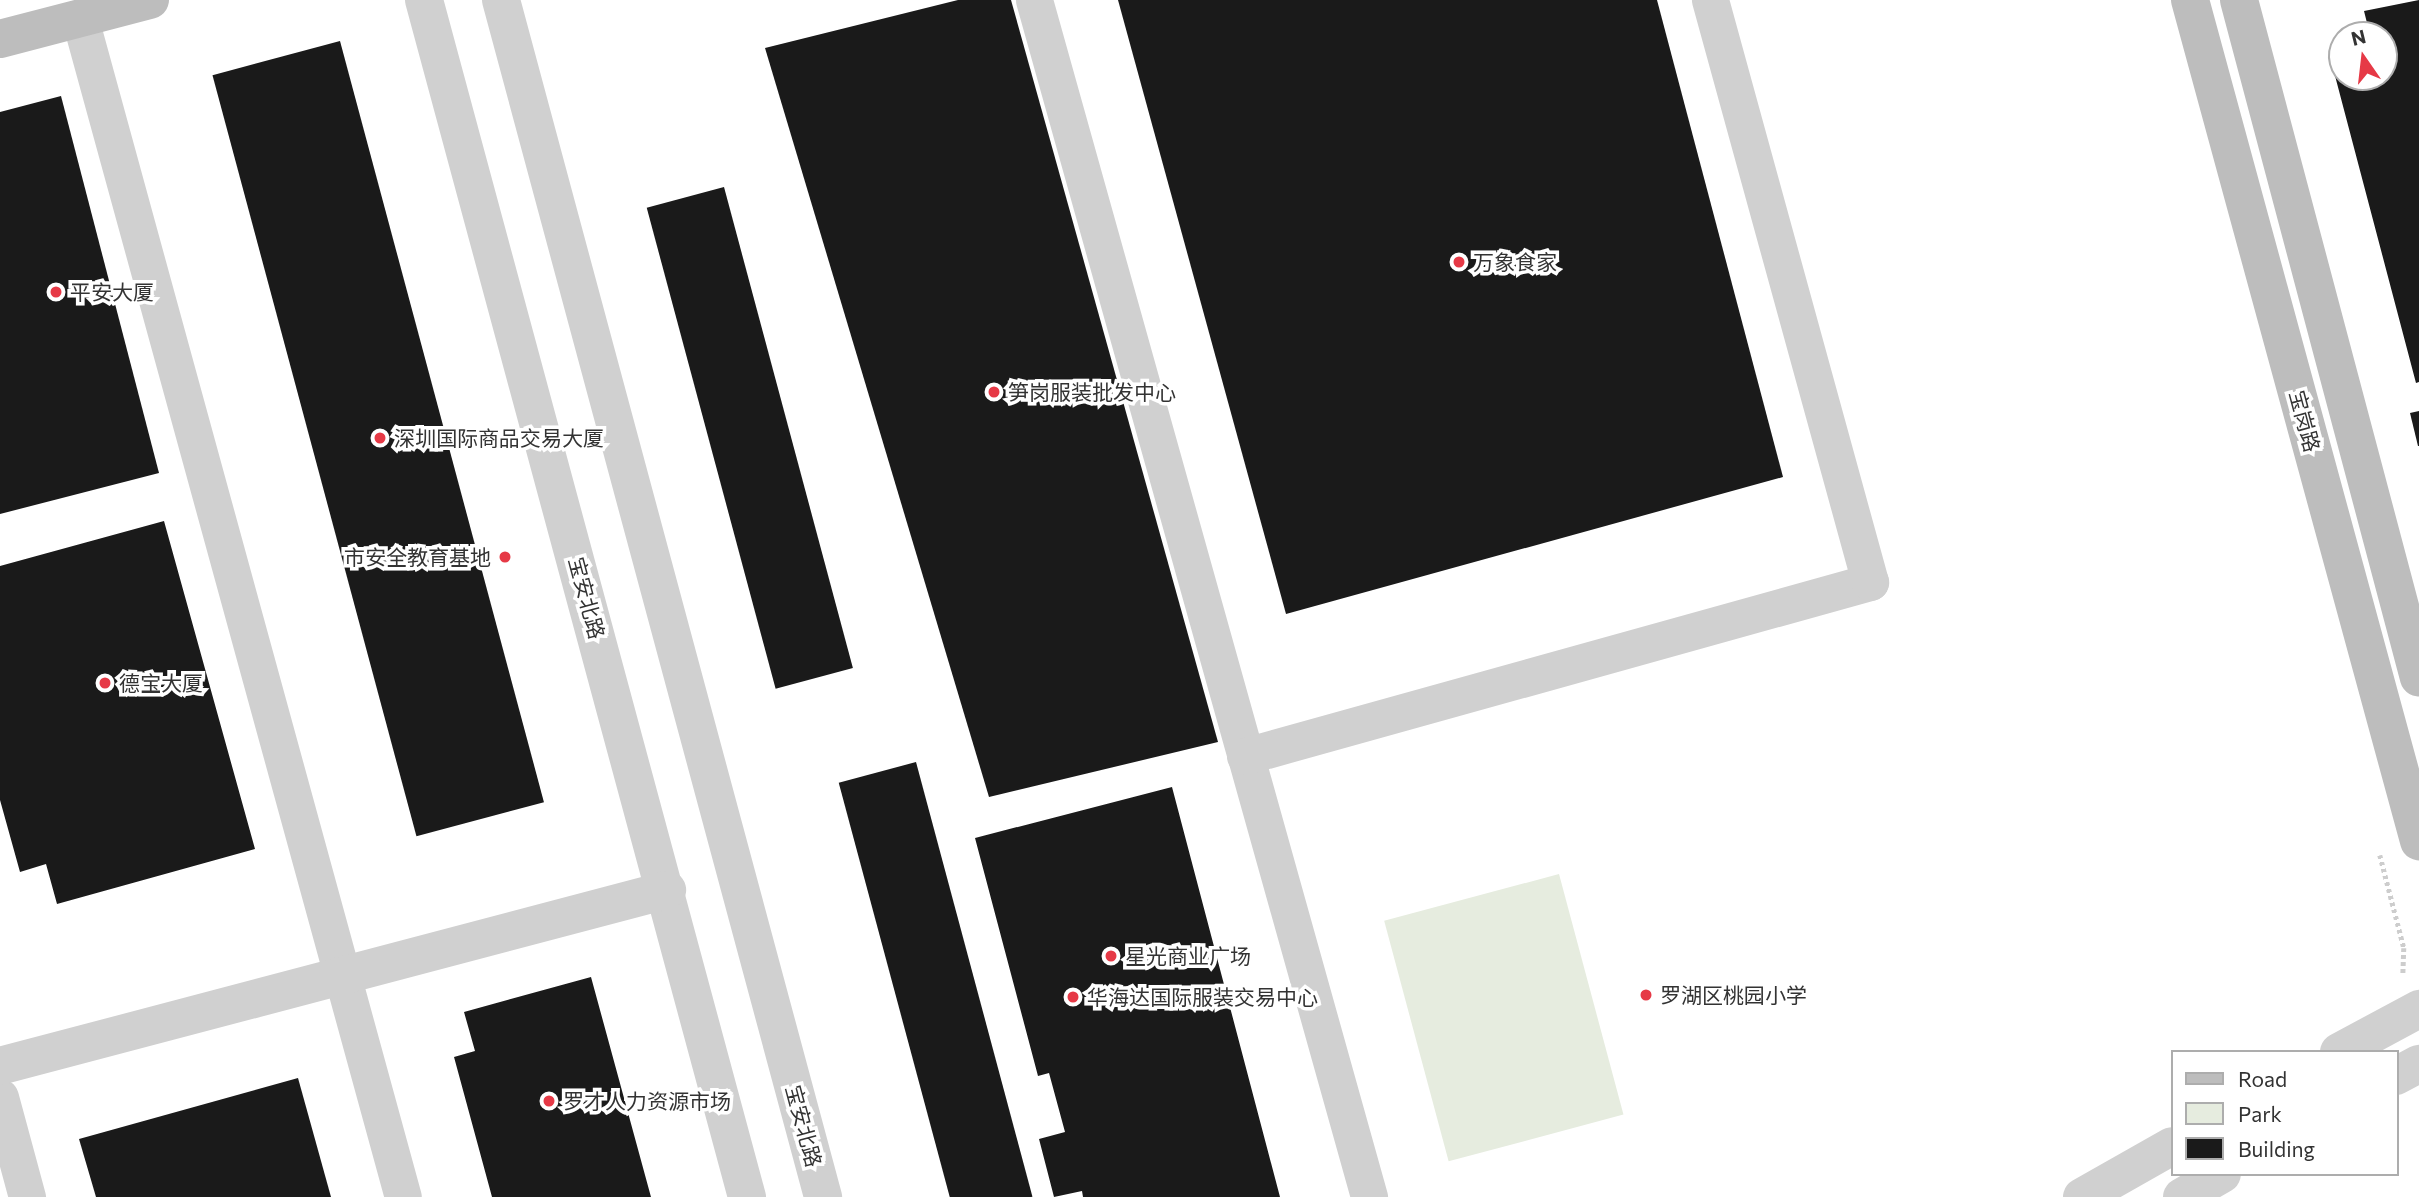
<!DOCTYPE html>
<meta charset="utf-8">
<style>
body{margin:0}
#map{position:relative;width:2419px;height:1197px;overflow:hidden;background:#fff;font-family:Commissioner,"Noto Sans SC",sans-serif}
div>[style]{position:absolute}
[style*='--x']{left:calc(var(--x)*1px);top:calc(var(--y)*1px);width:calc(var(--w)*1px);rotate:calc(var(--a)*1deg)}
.green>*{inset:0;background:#e6ecdf;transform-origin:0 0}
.building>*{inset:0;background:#1a1a1a;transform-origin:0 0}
.path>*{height:4.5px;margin-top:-2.25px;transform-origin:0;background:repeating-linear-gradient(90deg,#cdcdcd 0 3.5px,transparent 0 7px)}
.minor>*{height:37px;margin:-18.5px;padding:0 18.5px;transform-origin:18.5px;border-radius:18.5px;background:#d0d0d0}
.tertiary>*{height:38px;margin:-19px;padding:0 19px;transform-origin:19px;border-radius:19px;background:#d0d0d0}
.secondary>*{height:38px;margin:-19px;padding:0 19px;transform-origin:19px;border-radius:19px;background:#bdbdbd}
.dots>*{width:19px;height:19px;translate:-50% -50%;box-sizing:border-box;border:4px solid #fff;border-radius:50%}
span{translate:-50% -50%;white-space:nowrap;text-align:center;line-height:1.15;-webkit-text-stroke:7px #fff;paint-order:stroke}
.poi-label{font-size:21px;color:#333}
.left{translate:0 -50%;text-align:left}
.right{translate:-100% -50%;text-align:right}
.street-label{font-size:21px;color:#333}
.legend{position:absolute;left:2171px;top:1050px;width:228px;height:126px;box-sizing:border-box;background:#fff;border:2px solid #adadad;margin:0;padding:9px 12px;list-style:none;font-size:21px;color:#333}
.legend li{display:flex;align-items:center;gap:14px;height:35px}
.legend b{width:35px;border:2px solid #adadad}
.north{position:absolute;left:2328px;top:21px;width:70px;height:70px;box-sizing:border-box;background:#fff;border:2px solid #adadad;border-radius:50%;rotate:346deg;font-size:19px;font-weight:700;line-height:28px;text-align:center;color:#333}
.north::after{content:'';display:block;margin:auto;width:24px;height:32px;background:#e63946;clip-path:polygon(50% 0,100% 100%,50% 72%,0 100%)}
</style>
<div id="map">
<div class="green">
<div style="left:1559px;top:874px;width:249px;height:181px;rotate:75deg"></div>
</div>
<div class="building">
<div style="clip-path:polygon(958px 0,1011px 0,1218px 742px,989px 797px,765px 48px)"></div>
<div style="clip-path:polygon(1118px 0,1657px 0,1783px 477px,1286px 614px)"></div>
<div style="clip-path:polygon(2419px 0,2419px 382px,2416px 383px,2329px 53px,2342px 49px,2342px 77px,2384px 77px,2384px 35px,2370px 35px,2364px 11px)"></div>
<div style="left:340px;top:41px;width:788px;height:132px;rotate:75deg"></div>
<div style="clip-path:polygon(61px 96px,159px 473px,0 514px,0 112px)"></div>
<div style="left:724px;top:187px;width:498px;height:80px;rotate:75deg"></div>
<div style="clip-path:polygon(2419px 411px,2419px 446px,2418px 446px,2410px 413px)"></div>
<div style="clip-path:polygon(164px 521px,255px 849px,57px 904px,46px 864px,20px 872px,0 800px,0 566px)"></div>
<div style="left:916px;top:762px;width:450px;height:80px;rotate:75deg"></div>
<div style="clip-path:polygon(1172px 787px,1280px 1197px,1083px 1197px,1082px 1191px,1054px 1197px,1039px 1139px,1065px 1132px,1049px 1073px,1038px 1076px,975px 838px)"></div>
<div style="clip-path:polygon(591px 977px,651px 1197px,492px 1197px,454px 1057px,475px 1051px,464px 1012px)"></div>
<div style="clip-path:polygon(298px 1078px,331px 1197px,96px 1197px,79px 1139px)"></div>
</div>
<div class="path">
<div style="--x:2380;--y:855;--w:96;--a:75.5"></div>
<div style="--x:2404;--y:948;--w:25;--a:92"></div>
</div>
<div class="minor">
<div style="--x:1034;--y:0;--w:1243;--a:74.36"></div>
<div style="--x:80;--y:19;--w:1221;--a:74.67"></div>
<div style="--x:1245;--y:756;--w:649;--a:-15.56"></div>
<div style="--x:1870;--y:582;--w:604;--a:-105.37"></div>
<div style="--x:0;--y:1097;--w:104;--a:74.9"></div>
</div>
<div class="tertiary">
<div style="--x:424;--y:0;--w:1240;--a:74.9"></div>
<div style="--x:501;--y:0;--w:1240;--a:74.94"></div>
<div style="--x:2339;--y:1052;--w:91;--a:-28.3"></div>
<div style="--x:0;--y:1066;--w:690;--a:-14.78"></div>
<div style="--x:2396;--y:1076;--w:26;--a:-28"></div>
<div style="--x:2082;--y:1197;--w:103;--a:-29.5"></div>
<div style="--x:2182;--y:1197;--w:46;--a:-29.9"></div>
</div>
<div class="secondary">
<div style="--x:2190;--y:0;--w:872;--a:74.77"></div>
<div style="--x:2239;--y:0;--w:701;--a:75.13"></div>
<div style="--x:0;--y:39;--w:155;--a:-14.6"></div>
</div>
<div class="dots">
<div style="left:1459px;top:262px;background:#e63946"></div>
<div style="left:56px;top:292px;background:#e63946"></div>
<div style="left:994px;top:392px;background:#e63946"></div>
<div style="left:380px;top:438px;background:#e63946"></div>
<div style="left:505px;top:557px;background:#e63946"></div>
<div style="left:105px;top:683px;background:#e63946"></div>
<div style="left:1111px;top:956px;background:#e63946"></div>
<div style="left:1646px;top:995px;background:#e63946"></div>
<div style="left:1073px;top:997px;background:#e63946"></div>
<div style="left:549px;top:1101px;background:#e63946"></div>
</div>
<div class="poi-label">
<span class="left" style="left:1473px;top:262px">万象食家</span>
<span class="left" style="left:70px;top:292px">平安大厦</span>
<span class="left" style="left:1008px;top:392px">笋岗服装批发中心</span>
<span class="left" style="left:394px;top:438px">深圳国际商品交易大厦</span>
<span class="right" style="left:491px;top:557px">市安全教育基地</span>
<span class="left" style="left:119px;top:683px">德宝大厦</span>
<span class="left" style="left:1125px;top:956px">星光商业广场</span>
<span class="left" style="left:1660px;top:995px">罗湖区桃园小学</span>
<span class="left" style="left:1087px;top:997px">华海达国际服装交易中心</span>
<span class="left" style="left:563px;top:1101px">罗才人力资源市场</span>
</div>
<div class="street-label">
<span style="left:2305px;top:421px;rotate:75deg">宝岗路</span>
<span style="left:587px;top:598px;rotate:75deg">宝安北路</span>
<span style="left:804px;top:1126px;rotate:75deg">宝安北路</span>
</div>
<ul class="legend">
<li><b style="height:9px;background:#bdbdbd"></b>Road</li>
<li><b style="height:19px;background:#e6ecdf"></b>Park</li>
<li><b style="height:19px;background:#1a1a1a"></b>Building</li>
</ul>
<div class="north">N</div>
</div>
